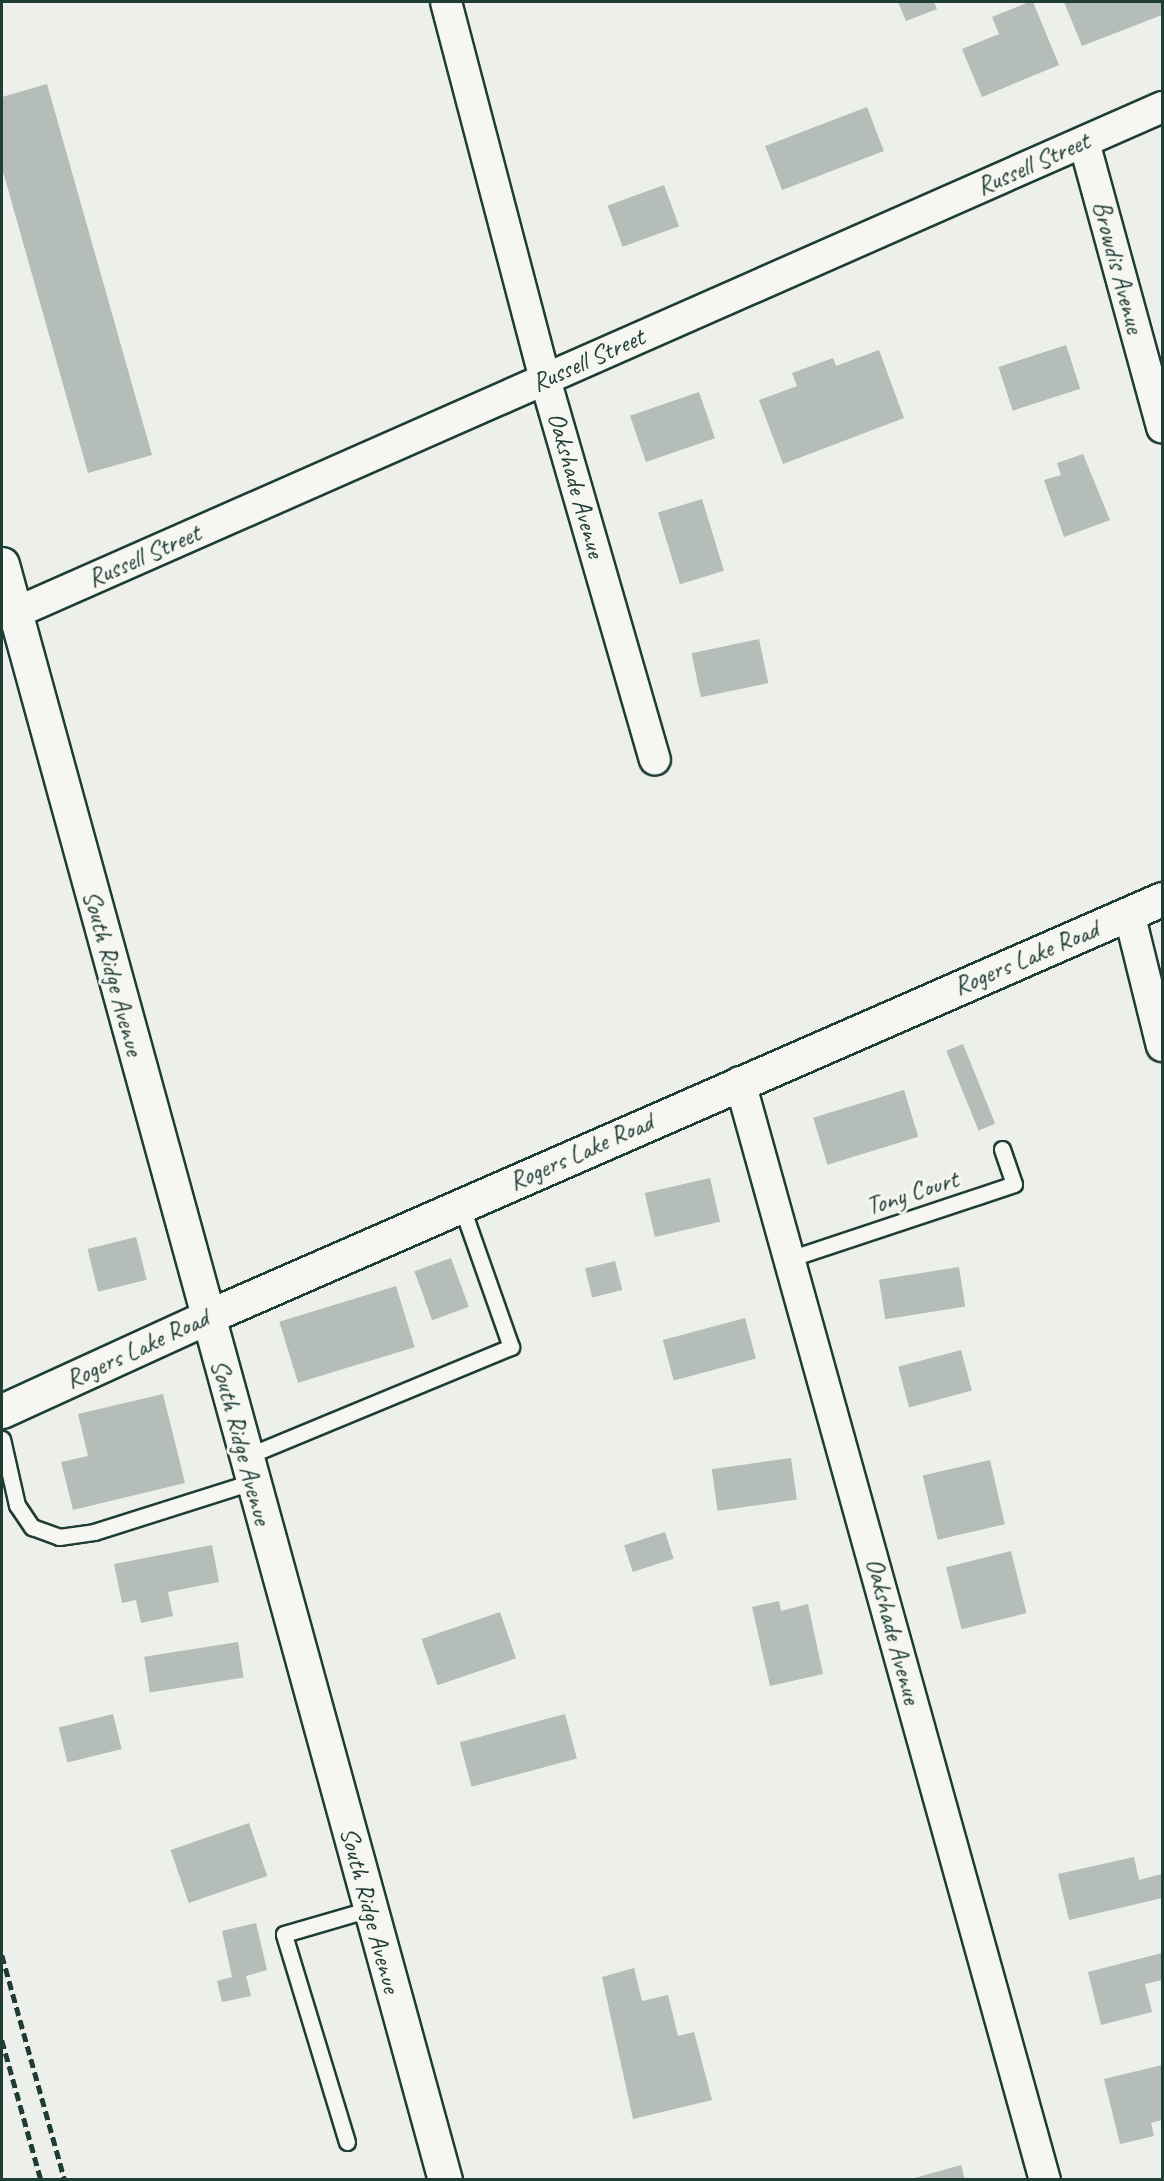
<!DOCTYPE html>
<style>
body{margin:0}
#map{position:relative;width:1164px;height:2181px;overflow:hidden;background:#edefea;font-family:Caveat,sans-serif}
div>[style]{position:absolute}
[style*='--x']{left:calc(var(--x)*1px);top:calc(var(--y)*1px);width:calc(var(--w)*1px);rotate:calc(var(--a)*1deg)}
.building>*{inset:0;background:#b4bdb8;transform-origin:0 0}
.roads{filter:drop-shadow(2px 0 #1f3d34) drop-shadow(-2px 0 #1f3d34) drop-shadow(0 2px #1f3d34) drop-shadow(0 -2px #1f3d34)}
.service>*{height:15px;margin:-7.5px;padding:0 7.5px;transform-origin:7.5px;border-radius:7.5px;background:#f6f6f2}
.minor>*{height:30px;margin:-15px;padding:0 15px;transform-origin:15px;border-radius:15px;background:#f6f6f2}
.tertiary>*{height:33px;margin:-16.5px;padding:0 16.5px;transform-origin:16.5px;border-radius:16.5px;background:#f6f6f2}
.secondary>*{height:33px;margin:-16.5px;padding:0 16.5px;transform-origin:16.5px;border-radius:16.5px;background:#f6f6f2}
.rail>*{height:4.5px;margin-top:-2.25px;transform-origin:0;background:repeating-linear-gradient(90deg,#1f3d34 0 9px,transparent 0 13.5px)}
span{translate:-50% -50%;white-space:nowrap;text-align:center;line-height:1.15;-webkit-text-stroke:6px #f6f6f2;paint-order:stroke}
.street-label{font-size:26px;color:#1f3d34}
.frame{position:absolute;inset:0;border:3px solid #1f3d34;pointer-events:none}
</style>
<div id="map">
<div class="building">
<div style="clip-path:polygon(898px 2px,934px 2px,937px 9px,906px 21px)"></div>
<div style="clip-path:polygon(1029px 2px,1033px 2px,1059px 65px,982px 97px,962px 49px,999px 34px,992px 17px)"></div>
<div style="clip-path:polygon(1064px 2px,1162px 2px,1162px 15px,1082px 46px)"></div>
<div style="clip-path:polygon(47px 84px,152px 455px,88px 473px,2px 168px,2px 97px)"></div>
<div style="left:867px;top:107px;width:47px;height:109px;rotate:69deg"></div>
<div style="left:664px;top:185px;width:44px;height:60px;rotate:70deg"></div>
<div style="left:1066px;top:345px;width:46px;height:71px;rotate:72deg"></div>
<div style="clip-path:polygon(879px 350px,904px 418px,783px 464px,759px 400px,797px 386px,792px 373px,833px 358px,836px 366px)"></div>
<div style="left:699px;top:392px;width:49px;height:73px;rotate:71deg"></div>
<div style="clip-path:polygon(1083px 454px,1110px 520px,1064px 537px,1044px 480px,1061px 475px,1057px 463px)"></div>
<div style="left:702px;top:499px;width:75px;height:46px;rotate:73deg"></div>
<div style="left:759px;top:639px;width:45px;height:69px;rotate:78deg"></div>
<div style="left:963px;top:1044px;width:86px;height:18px;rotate:68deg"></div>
<div style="left:904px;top:1090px;width:49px;height:95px;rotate:73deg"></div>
<div style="left:710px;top:1178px;width:45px;height:67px;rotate:77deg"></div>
<div style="left:136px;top:1237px;width:44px;height:50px;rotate:76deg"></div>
<div style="left:451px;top:1258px;width:52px;height:39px;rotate:70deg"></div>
<div style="left:615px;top:1261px;width:30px;height:31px;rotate:76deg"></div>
<div style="left:959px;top:1267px;width:40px;height:81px;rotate:81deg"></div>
<div style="left:396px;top:1286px;width:64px;height:122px;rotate:73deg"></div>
<div style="left:745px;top:1318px;width:42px;height:85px;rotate:75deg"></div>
<div style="left:961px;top:1350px;width:42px;height:65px;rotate:75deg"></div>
<div style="clip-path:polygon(163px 1394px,185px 1483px,73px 1510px,61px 1462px,88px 1456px,78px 1414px)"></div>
<div style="left:791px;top:1458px;width:42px;height:80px;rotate:82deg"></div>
<div style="left:990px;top:1460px;width:66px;height:69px;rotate:77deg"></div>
<div style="left:665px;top:1532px;width:28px;height:43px;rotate:72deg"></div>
<div style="clip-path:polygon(212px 1545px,219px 1582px,168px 1592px,173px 1616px,141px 1623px,136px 1600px,122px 1603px,114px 1564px)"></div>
<div style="left:1011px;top:1551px;width:64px;height:67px;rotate:76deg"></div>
<div style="clip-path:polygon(779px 1601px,781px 1611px,808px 1604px,823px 1674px,770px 1686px,752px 1607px)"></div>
<div style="left:500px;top:1612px;width:49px;height:83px;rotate:71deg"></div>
<div style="left:238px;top:1642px;width:36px;height:95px;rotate:81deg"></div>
<div style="left:113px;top:1714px;width:36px;height:56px;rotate:76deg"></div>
<div style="left:565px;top:1714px;width:46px;height:109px;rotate:75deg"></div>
<div style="left:249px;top:1823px;width:56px;height:83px;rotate:71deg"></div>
<div style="clip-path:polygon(1134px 1857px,1139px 1880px,1162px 1874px,1162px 1898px,1069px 1920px,1058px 1874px)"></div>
<div style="clip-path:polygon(256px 1923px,267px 1970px,246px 1976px,251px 1996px,222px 2002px,217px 1981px,232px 1977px,222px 1931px)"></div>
<div style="clip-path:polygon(1162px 1953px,1162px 1980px,1145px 1984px,1152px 2012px,1101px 2025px,1088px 1972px)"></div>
<div style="clip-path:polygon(634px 1968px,642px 2001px,668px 1995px,678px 2036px,694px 2032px,712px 2100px,633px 2119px,602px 1977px)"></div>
<div style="clip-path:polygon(1162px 2065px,1162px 2120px,1151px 2123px,1154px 2136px,1120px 2144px,1104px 2079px)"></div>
<div style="clip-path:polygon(961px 2165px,965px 2180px,911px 2180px,911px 2179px)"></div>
</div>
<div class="roads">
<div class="service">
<div style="--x:789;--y:1259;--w:237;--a:-18.4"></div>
<div style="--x:1014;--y:1184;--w:37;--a:-109"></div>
<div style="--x:2;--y:1439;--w:68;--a:77.2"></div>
<div style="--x:17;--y:1505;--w:27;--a:56"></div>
<div style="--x:32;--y:1527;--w:29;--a:20"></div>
<div style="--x:59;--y:1537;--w:35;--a:-8"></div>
<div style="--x:94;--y:1532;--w:166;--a:-17.6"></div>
<div style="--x:245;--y:1457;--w:288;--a:-22.5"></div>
<div style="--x:511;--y:1347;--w:151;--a:-109.4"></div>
<div style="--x:347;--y:2142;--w:217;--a:-106.9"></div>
<div style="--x:284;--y:1934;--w:90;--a:-16.2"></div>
</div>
<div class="minor">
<div style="--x:446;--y:2;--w:390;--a:75.3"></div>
<div style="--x:545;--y:379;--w:396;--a:73.9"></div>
<div style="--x:1084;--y:142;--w:296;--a:74.7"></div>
<div style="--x:15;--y:613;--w:1254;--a:-23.8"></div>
<div style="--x:1129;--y:913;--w:137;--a:76.1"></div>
<div style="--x:740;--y:1082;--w:1140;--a:74.48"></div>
</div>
<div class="tertiary">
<div style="--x:2;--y:564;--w:1676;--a:74.67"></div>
</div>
<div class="secondary">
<div style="--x:2;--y:1411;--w:226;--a:-24.6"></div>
<div style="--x:207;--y:1317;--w:1042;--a:-23.64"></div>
</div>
</div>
<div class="rail">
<div style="--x:2;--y:1955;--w:234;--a:74.4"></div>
<div style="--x:2;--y:2040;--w:145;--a:74.4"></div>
</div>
<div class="street-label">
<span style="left:1033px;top:164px;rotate:-24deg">Russell Street</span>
<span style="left:1118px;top:267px;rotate:75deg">Browdis Avenue</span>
<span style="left:588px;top:360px;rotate:-24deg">Russell Street</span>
<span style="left:576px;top:485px;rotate:74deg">Oakshade Avenue</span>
<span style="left:144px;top:556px;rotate:-24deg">Russell Street</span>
<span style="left:1026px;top:958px;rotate:-23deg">Rogers Lake Road</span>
<span style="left:113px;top:973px;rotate:75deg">South Ridge Avenue</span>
<span style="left:581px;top:1152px;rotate:-24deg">Rogers Lake Road</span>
<span style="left:912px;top:1193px;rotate:-18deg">Tony Court</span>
<span style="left:137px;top:1349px;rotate:-25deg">Rogers Lake Road</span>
<span style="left:241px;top:1442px;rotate:75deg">South Ridge Avenue</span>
<span style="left:893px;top:1631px;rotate:75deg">Oakshade Avenue</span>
<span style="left:370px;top:1910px;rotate:75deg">South Ridge Avenue</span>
</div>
<div class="frame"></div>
</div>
